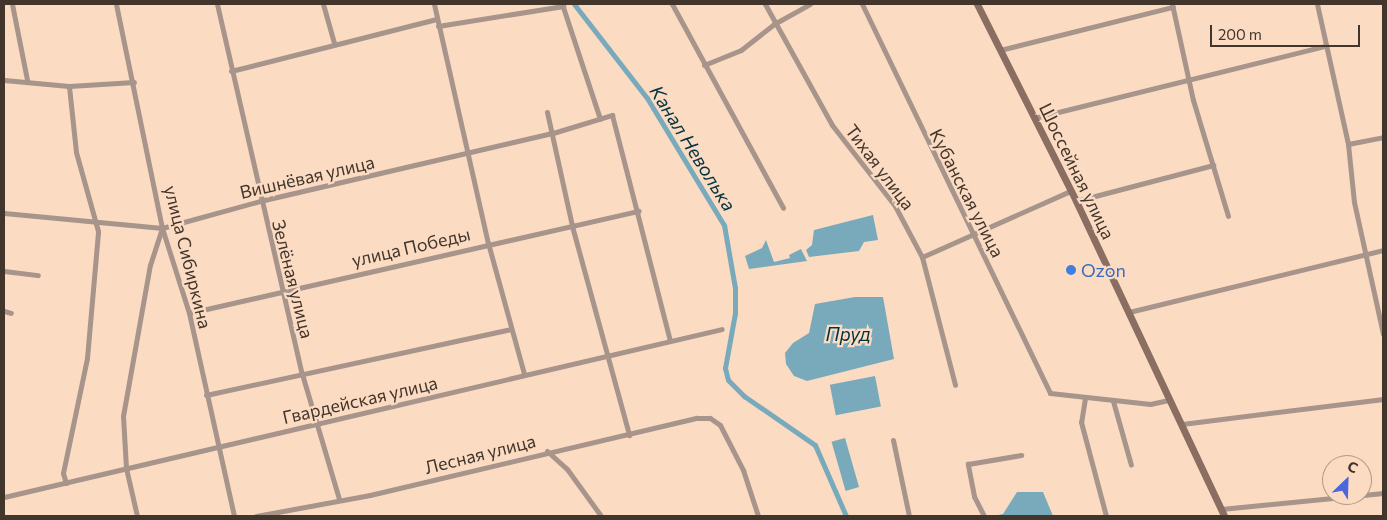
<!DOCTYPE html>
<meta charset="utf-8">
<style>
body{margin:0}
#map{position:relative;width:1387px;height:520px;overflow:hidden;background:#fcdbc3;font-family:Commissioner,sans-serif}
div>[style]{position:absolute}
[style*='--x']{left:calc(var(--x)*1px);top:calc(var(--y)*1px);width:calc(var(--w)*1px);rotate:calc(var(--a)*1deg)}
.water>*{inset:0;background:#78aabb;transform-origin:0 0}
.canal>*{height:5px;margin:-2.5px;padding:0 2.5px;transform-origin:2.5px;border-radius:2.5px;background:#78aabb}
.street>*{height:5px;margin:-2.5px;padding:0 2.5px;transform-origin:2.5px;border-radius:2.5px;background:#a7948b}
.secondary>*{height:7px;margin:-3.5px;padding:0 3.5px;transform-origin:3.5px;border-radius:3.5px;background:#8a6e62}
.dots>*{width:14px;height:14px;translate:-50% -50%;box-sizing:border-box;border:2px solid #fcdbc3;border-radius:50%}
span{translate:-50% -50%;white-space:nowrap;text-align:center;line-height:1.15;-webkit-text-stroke:4.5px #fcdbc3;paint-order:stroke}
.street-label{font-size:18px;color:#42362c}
.shop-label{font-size:18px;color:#366cbe}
.left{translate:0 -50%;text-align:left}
.water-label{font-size:19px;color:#013340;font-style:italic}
.frame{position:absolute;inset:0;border:5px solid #42362c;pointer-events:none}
.north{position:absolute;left:1322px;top:455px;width:50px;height:50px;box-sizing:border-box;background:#fcdbc3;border:1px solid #b29987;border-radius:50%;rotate:24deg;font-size:14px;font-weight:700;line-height:20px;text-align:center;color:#42362c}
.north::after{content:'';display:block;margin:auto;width:18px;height:22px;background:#4c67dc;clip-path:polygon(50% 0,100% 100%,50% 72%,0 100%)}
.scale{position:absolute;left:1210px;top:25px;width:150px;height:22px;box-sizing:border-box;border:2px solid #42362c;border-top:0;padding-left:6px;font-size:15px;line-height:18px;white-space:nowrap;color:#42362c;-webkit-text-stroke:4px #fcdbc3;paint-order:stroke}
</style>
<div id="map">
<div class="water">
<div style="clip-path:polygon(873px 215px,878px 240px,864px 242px,859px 251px,809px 257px,806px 250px,812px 245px,814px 230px)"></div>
<div style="clip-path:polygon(766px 240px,774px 262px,790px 258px,789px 255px,801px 249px,807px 261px,749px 269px,745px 256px,762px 248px)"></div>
<div style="clip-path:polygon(855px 297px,883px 297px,894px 359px,807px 381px,794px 376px,786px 364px,785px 353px,793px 343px,809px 333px,815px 304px)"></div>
<div style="left:875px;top:376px;width:31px;height:46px;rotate:79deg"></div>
<div style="left:845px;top:438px;width:51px;height:14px;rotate:74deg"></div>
<div style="clip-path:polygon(1017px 492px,1043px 492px,1053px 516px,993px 516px,1003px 514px)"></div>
</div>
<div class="canal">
<div style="--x:574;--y:4;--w:119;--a:52.2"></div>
<div style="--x:647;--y:98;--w:149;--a:58.8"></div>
<div style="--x:724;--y:225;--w:64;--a:80.1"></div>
<div style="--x:735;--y:288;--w:25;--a:90"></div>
<div style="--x:735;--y:313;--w:56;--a:100.3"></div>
<div style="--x:725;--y:368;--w:12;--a:76"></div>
<div style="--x:728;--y:380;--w:23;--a:45"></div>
<div style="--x:744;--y:396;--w:86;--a:34.6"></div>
<div style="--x:815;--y:445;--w:77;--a:66.4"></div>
</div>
<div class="street">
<div style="--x:12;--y:4;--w:77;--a:78.8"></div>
<div style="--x:116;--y:4;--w:229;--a:78.4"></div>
<div style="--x:162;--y:228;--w:89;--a:72.4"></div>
<div style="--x:189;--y:313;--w:208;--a:77.5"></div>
<div style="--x:217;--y:4;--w:380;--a:77.1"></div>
<div style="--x:302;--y:374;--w:130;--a:73.5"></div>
<div style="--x:323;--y:4;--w:41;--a:74.2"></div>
<div style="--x:434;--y:4;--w:245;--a:77.3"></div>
<div style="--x:488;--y:243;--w:136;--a:74.6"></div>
<div style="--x:562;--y:4;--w:121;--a:71.7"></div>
<div style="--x:672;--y:4;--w:232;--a:61.4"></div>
<div style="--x:765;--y:4;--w:138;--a:61"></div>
<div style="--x:832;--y:125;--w:103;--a:52.1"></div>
<div style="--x:895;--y:206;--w:58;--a:62.1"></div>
<div style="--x:922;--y:257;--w:132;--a:75.5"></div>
<div style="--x:862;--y:4;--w:432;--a:64.2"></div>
<div style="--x:1050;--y:393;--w:101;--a:6.3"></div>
<div style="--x:1150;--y:404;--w:19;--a:-12"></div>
<div style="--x:1172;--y:4;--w:98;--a:77.7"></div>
<div style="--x:1193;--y:100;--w:121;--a:73.2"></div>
<div style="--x:1317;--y:4;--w:143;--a:77.5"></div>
<div style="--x:1348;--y:144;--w:58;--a:84.1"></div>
<div style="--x:1354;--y:202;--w:135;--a:77.6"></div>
<div style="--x:438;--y:26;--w:127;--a:-9.1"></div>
<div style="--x:1000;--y:50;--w:178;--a:-14"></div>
<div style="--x:704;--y:65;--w:40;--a:-22"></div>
<div style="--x:741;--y:50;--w:42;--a:-38.2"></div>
<div style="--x:774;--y:24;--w:41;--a:-29.1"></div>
<div style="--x:231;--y:71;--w:212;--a:-14.2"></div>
<div style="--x:4;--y:80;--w:65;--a:5.3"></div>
<div style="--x:69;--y:86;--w:65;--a:-3.5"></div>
<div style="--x:547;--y:112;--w:117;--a:77.6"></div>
<div style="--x:572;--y:226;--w:217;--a:74.7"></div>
<div style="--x:1034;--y:118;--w:301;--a:-13.9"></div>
<div style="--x:1348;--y:144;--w:36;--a:-11"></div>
<div style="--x:1076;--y:201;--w:142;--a:-14.7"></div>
<div style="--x:4;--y:213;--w:159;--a:5.4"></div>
<div style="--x:162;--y:228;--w:102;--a:-15.4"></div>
<div style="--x:260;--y:201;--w:301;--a:-13.1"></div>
<div style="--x:553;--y:133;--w:62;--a:-17"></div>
<div style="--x:612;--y:115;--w:233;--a:75.6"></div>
<div style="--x:922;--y:257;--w:162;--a:-24"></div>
<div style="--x:4;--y:271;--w:34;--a:7"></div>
<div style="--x:4;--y:311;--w:7;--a:16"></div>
<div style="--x:1129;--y:312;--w:261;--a:-13.7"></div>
<div style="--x:189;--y:313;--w:461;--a:-12.8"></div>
<div style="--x:206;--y:395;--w:311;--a:-12.2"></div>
<div style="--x:1085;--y:398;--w:24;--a:99"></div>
<div style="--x:1081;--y:422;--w:97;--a:75.1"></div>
<div style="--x:1113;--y:401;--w:66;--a:74.3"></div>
<div style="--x:1182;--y:424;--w:203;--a:-7.1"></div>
<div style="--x:893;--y:440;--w:78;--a:78.1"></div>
<div style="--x:547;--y:451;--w:27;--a:42"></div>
<div style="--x:567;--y:469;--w:58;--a:54.1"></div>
<div style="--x:66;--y:483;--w:10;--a:-107"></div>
<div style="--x:63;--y:473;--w:117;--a:-78.2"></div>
<div style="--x:87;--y:358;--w:127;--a:-85"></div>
<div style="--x:98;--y:231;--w:82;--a:-105.6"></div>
<div style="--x:76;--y:152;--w:66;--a:-96.1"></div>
<div style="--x:4;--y:497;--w:737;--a:-13.17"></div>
<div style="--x:1221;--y:509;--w:163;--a:-5.6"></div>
<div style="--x:137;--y:516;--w:49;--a:-102.9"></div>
<div style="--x:126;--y:468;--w:52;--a:-93.3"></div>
<div style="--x:123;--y:416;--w:153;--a:-79.9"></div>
<div style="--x:150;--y:265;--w:39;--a:-72"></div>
<div style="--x:256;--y:516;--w:116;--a:-10.4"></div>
<div style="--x:370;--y:495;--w:336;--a:-13.3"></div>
<div style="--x:697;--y:418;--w:13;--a:0"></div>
<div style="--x:710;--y:418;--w:12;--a:35"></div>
<div style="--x:720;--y:425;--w:51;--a:62.9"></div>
<div style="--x:743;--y:470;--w:48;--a:71.9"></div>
<div style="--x:984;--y:516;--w:22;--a:-117"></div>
<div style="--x:974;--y:496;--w:33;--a:-101"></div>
<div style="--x:968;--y:464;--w:54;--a:-9.6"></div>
</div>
<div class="secondary">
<div style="--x:977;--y:4;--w:220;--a:63.3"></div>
<div style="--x:1076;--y:201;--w:348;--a:64.8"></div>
</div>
<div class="dots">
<div style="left:1071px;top:270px;background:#3f7fe0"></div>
</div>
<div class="street-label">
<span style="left:880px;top:167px;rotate:53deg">Тихая улица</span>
<span style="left:1077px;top:171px;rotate:64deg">Шоссейная улица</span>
<span style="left:307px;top:177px;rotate:-13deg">Вишнёвая улица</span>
<span style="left:967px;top:193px;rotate:63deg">Кубанская улица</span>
<span style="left:411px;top:247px;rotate:-13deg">улица Победы</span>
<span style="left:188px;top:257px;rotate:76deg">улица Сибиркина</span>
<span style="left:293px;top:279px;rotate:76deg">Зелёная улица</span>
<span style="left:360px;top:400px;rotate:-13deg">Гвардейская улица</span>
<span style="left:480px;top:454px;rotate:-14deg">Лесная улица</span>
</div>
<div class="shop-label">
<span class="left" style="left:1081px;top:270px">Ozon</span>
</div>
<div class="water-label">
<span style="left:693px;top:148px;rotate:58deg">Канал Неволька</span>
<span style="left:848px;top:334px">Пруд</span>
</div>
<div class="frame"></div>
<div class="north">С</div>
<div class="scale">200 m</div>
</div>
